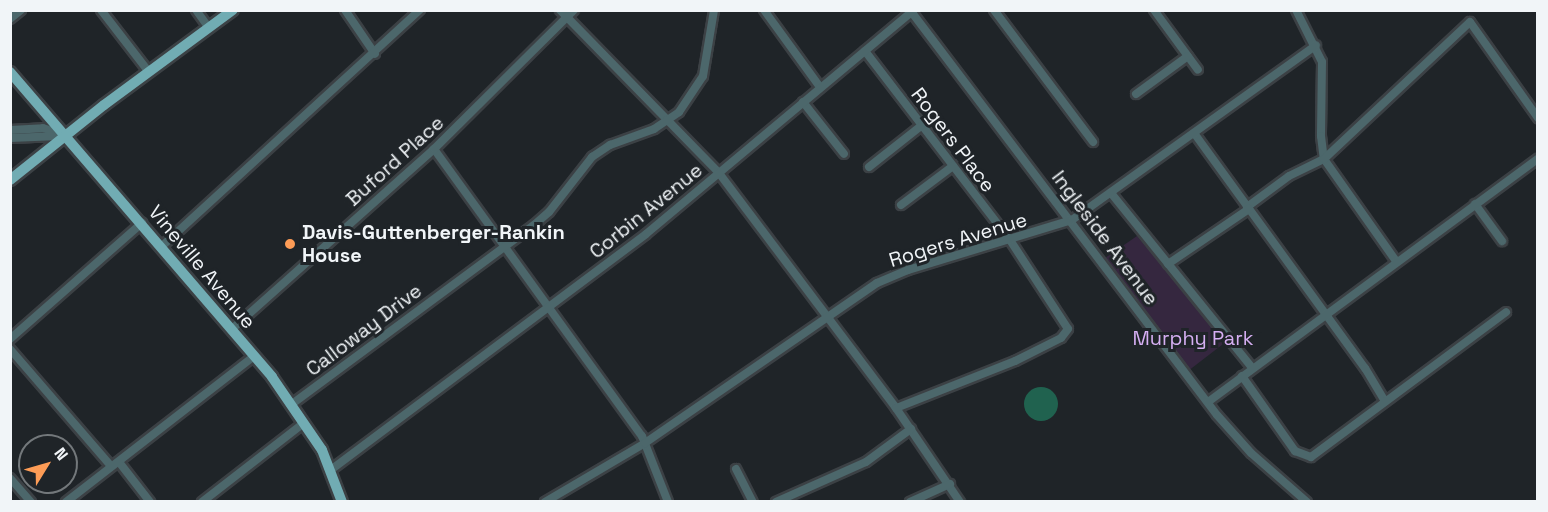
<!DOCTYPE html>
<style>
body{margin:0}
#map{position:relative;width:1548px;height:512px;overflow:hidden;background:#1f2428;font-family:"Space Grotesk",sans-serif}
div>[style]{position:absolute}
[style*='--x']{left:calc(var(--x)*1px);top:calc(var(--y)*1px);width:calc(var(--w)*1px);rotate:calc(var(--a)*1deg)}
.green>*{inset:0;background:#35273f}
.water>*{inset:0;background:#20624f}
.round{border-radius:50%}
.roads{filter:drop-shadow(2px 0 #3c4145) drop-shadow(-2px 0 #3c4145) drop-shadow(0 2px #3c4145) drop-shadow(0 -2px #3c4145)}
.minor>*{height:8px;margin:-4px;padding:0 4px;transform-origin:4px;border-radius:4px;background:#4c676b}
.major>*{height:10px;margin:-5px;padding:0 5px;transform-origin:5px;border-radius:5px;background:#71acb3}
.dots>*{width:16px;height:16px;translate:-50% -50%;box-sizing:border-box;border:3px solid #1f2428;border-radius:50%}
span{translate:-50% -50%;white-space:nowrap;text-align:center;line-height:1.15;-webkit-text-stroke:6px #1f2428;paint-order:stroke}
.street-label{font-size:20px;color:#f1f5f8}
.poi-label{font-size:20px;color:#f1f5f8;font-weight:700}
.left{translate:0 -50%;text-align:left}
.park-label{font-size:20px;color:#d6aff3}
.frame{position:absolute;inset:0;border:12px solid #f1f5f8;pointer-events:none}
.north{position:absolute;left:18px;top:434px;width:60px;height:60px;box-sizing:border-box;background:#1f2428;border:2px solid #73787b;border-radius:50%;rotate:53deg;font-size:16px;font-weight:700;line-height:24px;text-align:center;color:#f1f5f8}
.north::after{content:'';display:block;margin:auto;width:21px;height:27px;background:#fd9c56;clip-path:polygon(50% 0,100% 100%,50% 72%,0 100%)}
</style>
<div id="map">
<div class="green">
<div style="clip-path:polygon(1137px 236px,1227px 341px,1188px 371px,1105px 258px)"></div>
</div>
<div class="water">
<div class="round" style="left:1024px;top:387px;width:34px;height:34px"></div>
</div>
<div class="roads">
<div class="minor">
<div style="--x:101;--y:10;--w:78;--a:52.3"></div>
<div style="--x:196;--y:10;--w:22;--a:54"></div>
<div style="--x:345;--y:10;--w:53;--a:55.7"></div>
<div style="--x:560;--y:10;--w:228;--a:45.7"></div>
<div style="--x:719;--y:173;--w:294;--a:53"></div>
<div style="--x:896;--y:408;--w:114;--a:55.8"></div>
<div style="--x:764;--y:10;--w:95;--a:54"></div>
<div style="--x:910;--y:10;--w:508;--a:52.84"></div>
<div style="--x:1217;--y:415;--w:51;--a:48.2"></div>
<div style="--x:1251;--y:453;--w:74;--a:41.2"></div>
<div style="--x:994;--y:10;--w:165;--a:53.1"></div>
<div style="--x:1154;--y:10;--w:74;--a:53.7"></div>
<div style="--x:1296;--y:10;--w:58;--a:63.4"></div>
<div style="--x:1322;--y:62;--w:74;--a:90.8"></div>
<div style="--x:1321;--y:136;--w:23;--a:83"></div>
<div style="--x:1324;--y:159;--w:125;--a:54.8"></div>
<div style="--x:10;--y:19;--w:14;--a:-39"></div>
<div style="--x:865;--y:51;--w:238;--a:52.5"></div>
<div style="--x:1010;--y:240;--w:106;--a:56.9"></div>
<div style="--x:1068;--y:329;--w:11;--a:128"></div>
<div style="--x:1061;--y:338;--w:51;--a:153.4"></div>
<div style="--x:1015;--y:361;--w:128;--a:158.4"></div>
<div style="--x:1136;--y:94;--w:64;--a:-36.2"></div>
<div style="--x:803;--y:102;--w:66;--a:51.7"></div>
<div style="--x:10;--y:130;--w:33;--a:-3"></div>
<div style="--x:43;--y:128;--w:21;--a:19"></div>
<div style="--x:1194;--y:133;--w:291;--a:54"></div>
<div style="--x:1365;--y:368;--w:37;--a:59"></div>
<div style="--x:10;--y:138;--w:50;--a:-2.3"></div>
<div style="--x:434;--y:149;--w:354;--a:54.1"></div>
<div style="--x:642;--y:436;--w:71;--a:68.5"></div>
<div style="--x:869;--y:167;--w:66;--a:-38.3"></div>
<div style="--x:1111;--y:193;--w:225;--a:51.1"></div>
<div style="--x:1475;--y:204;--w:46;--a:53.9"></div>
<div style="--x:901;--y:205;--w:65;--a:-36.9"></div>
<div style="--x:1247;--y:207;--w:52;--a:-36.4"></div>
<div style="--x:1289;--y:176;--w:39;--a:-26"></div>
<div style="--x:1324;--y:159;--w:200;--a:-43.2"></div>
<div style="--x:1470;--y:22;--w:118;--a:54.7"></div>
<div style="--x:161;--y:247;--w:351;--a:-42.5"></div>
<div style="--x:1168;--y:264;--w:98;--a:-34.2"></div>
<div style="--x:232;--y:329;--w:271;--a:-41.7"></div>
<div style="--x:434;--y:149;--w:197;--a:-44.8"></div>
<div style="--x:10;--y:339;--w:176;--a:-41.3"></div>
<div style="--x:10;--y:349;--w:155;--a:49.2"></div>
<div style="--x:1242;--y:376;--w:92;--a:54.8"></div>
<div style="--x:1295;--y:451;--w:17;--a:21"></div>
<div style="--x:1311;--y:457;--w:243;--a:-36.6"></div>
<div style="--x:1208;--y:402;--w:410;--a:-36.4"></div>
<div style="--x:292;--y:404;--w:301;--a:-36.5"></div>
<div style="--x:534;--y:225;--w:20;--a:-41"></div>
<div style="--x:549;--y:212;--w:70;--a:-52"></div>
<div style="--x:592;--y:157;--w:22;--a:-34"></div>
<div style="--x:610;--y:145;--w:47;--a:-20"></div>
<div style="--x:654;--y:129;--w:30;--a:-34"></div>
<div style="--x:679;--y:112;--w:43;--a:-56.3"></div>
<div style="--x:703;--y:76;--w:67;--a:-80.5"></div>
<div style="--x:119;--y:462;--w:51;--a:52.2"></div>
<div style="--x:332;--y:469;--w:392;--a:-36.8"></div>
<div style="--x:646;--y:234;--w:349;--a:-39.9"></div>
<div style="--x:736;--y:469;--w:37;--a:63"></div>
<div style="--x:10;--y:478;--w:32;--a:49"></div>
<div style="--x:66;--y:502;--w:238;--a:-37.8"></div>
<div style="--x:202;--y:502;--w:129;--a:-37.8"></div>
<div style="--x:545;--y:502;--w:116;--a:-30.5"></div>
<div style="--x:645;--y:443;--w:282;--a:-34.6"></div>
<div style="--x:877;--y:283;--w:34;--a:-23"></div>
<div style="--x:908;--y:270;--w:171;--a:-17"></div>
<div style="--x:1072;--y:220;--w:300;--a:-35.6"></div>
<div style="--x:776;--y:502;--w:98;--a:-24"></div>
<div style="--x:866;--y:462;--w:56;--a:-36.3"></div>
<div style="--x:910;--y:502;--w:44;--a:-24.2"></div>
</div>
<div class="major">
<div style="--x:10;--y:72;--w:402;--a:49.3"></div>
<div style="--x:272;--y:377;--w:88;--a:55.6"></div>
<div style="--x:322;--y:450;--w:56;--a:69"></div>
<div style="--x:10;--y:180;--w:120;--a:-38.6"></div>
<div style="--x:104;--y:105;--w:160;--a:-36.4"></div>
</div>
</div>
<div class="dots">
<div style="left:290px;top:244px;background:#fd9c56"></div>
</div>
<div class="street-label">
<span style="left:953px;top:140px;rotate:53deg">Rogers Place</span>
<span style="left:395px;top:161px;rotate:-42deg">Buford Place</span>
<span style="left:646px;top:211px;rotate:-39deg">Corbin Avenue</span>
<span style="left:1105px;top:238px;rotate:53deg">Ingleside Avenue</span>
<span style="left:958px;top:240px;rotate:-17deg">Rogers Avenue</span>
<span style="left:202px;top:267px;rotate:50deg">Vineville Avenue</span>
<span style="left:364px;top:330px;rotate:-37deg">Calloway Drive</span>
</div>
<div class="poi-label">
<span class="left" style="left:302px;top:244px">Davis-Guttenberger-Rankin<br>House</span>
</div>
<div class="park-label">
<span style="left:1193px;top:338px">Murphy Park</span>
</div>
<div class="frame"></div>
<div class="north">N</div>
</div>
